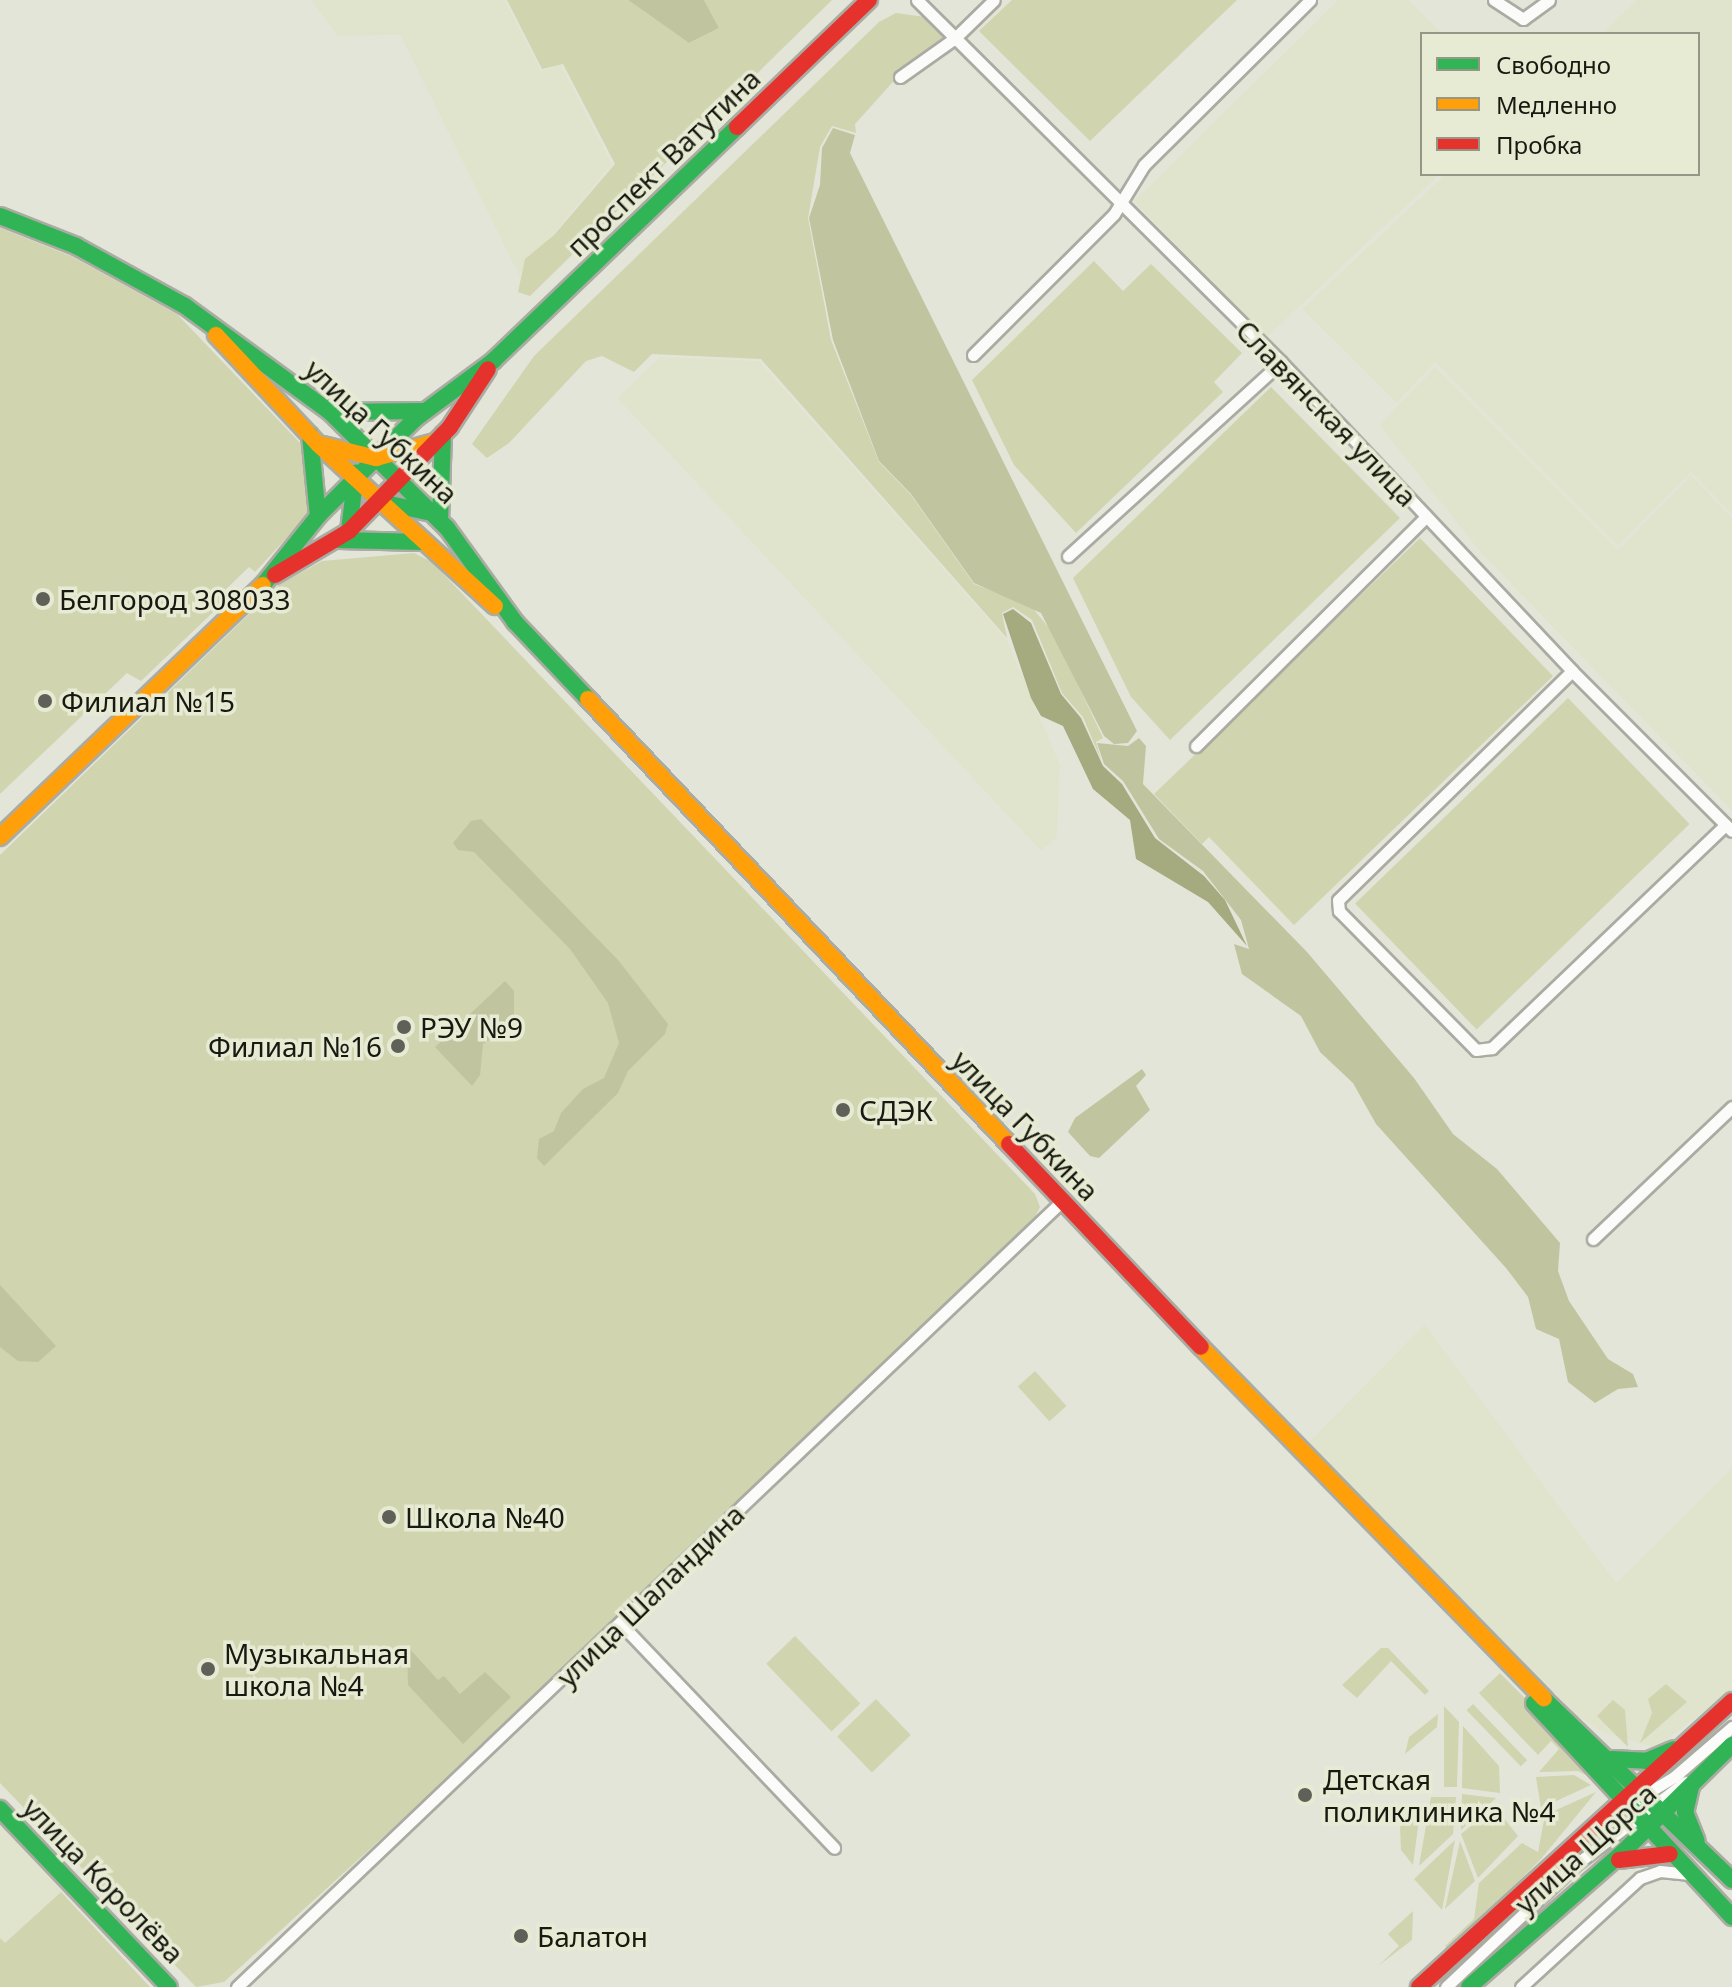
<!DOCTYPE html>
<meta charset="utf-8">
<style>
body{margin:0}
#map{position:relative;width:1732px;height:1987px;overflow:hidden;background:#e4e5d9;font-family:"Noto Sans",sans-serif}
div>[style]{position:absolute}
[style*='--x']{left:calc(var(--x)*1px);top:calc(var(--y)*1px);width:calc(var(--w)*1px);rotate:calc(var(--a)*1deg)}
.built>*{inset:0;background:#e1e4cd}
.green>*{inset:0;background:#d0d4af;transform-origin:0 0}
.forest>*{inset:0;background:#c0c59f}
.water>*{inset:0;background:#a5aa7f}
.roads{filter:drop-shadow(2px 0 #aaaba2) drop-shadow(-2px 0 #aaaba2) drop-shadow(0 2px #aaaba2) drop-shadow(0 -2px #aaaba2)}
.street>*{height:11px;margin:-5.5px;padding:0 5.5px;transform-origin:5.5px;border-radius:5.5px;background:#fbfbf9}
.fast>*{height:16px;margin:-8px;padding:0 8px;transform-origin:8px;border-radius:8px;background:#30b455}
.slow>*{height:16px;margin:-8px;padding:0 8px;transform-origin:8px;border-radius:8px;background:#ff9f0a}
.jam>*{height:16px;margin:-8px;padding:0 8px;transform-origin:8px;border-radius:8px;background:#e5322d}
.dots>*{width:22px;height:22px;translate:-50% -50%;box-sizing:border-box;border:4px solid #e7ebd3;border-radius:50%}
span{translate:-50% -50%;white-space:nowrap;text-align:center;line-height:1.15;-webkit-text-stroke:7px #e7ebd3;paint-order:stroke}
.street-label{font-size:28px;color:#181911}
.poi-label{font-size:28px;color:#181911}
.left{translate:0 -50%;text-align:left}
.right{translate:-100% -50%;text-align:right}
.legend{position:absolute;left:1420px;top:32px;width:280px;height:144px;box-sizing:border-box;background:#e7ebd3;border:2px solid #949785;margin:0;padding:10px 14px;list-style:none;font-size:24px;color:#181911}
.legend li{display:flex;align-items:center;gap:16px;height:40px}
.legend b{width:40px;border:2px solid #949785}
</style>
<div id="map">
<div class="built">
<div style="clip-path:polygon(311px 0,505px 0,541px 71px,561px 65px,612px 164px,519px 275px,400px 35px,337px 36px)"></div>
<div style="clip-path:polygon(1338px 0,1409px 0,1443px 34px,1422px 34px,1422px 174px,1440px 174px,1265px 339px,1134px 201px)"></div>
<div style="clip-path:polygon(1637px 0,1732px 0,1732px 514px,1691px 472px,1618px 546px,1435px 362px,1397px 403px,1302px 309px,1446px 174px,1698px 174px,1698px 34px,1601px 34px)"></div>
<div style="clip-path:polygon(660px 357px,759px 361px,1007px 640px,1060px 765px,1057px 837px,1041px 851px,617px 398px)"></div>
<div style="clip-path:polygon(1435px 367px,1618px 550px,1691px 475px,1732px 518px,1732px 811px,1482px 554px,1379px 425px)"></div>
<div style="clip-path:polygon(1425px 1324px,1616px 1583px,1732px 1468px,1732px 1690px,1656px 1748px,1602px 1732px,1574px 1714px,1309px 1442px)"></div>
<div style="clip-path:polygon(0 1825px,68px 1898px,0 1958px)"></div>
</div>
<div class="green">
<div style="clip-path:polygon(507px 0,628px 0,689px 43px,719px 28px,704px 0,832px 0,530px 296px,518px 292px,525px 259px,554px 235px,615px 164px,563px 64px,542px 69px)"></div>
<div style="clip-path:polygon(1012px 0,1237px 0,1090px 141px,979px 31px)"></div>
<div style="clip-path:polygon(896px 13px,925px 17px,946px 39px,910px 63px,855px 124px,856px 133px,832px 126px,820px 147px,808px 218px,831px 340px,879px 462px,911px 495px,974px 584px,1031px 606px,1054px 634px,1103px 738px,1096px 742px,1101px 760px,1083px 717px,1062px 693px,1032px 620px,1013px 607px,1002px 613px,1007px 638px,761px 359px,652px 354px,634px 372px,602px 356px,586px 361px,509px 443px,487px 458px,472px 444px,534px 356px,879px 22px)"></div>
<div style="clip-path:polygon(0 228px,71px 256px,177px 314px,302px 445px,309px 506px,308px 515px,255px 572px,249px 567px,223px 592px,228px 598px,141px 681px,127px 673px,0 794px)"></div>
<div style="clip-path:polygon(1094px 261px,1123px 291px,1151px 264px,1242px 353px,1214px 382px,1223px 392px,1076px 533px,1014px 465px,972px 380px)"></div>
<div style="clip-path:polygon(1271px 387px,1400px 518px,1170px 740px,1131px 697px,1073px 578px)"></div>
<div style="clip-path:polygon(1420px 538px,1553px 676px,1294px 925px,1209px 837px,1202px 844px,1154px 794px)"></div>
<div style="clip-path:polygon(414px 553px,432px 562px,1035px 1194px,1040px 1207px,1034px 1219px,394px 1827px,224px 1982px,196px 1987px,0 1783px,0 855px,280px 584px,322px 561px)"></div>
<div style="left:1568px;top:698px;width:175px;height:296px;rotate:46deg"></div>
<div style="left:1035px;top:1371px;width:47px;height:23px;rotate:48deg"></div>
<div style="left:795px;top:1636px;width:94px;height:40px;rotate:46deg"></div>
<div style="clip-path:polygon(1381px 1648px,1388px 1648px,1429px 1691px,1425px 1695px,1391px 1661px,1357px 1698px,1342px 1685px)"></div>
<div style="clip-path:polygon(1500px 1673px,1552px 1726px,1599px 1782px,1578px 1771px,1539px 1772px,1559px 1749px,1551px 1741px,1538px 1755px,1479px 1693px)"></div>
<div style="clip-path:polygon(1666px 1684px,1687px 1702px,1640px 1743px,1652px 1713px,1648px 1699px)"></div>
<div style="left:876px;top:1699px;width:50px;height:54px;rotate:46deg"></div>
<div style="clip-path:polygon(1613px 1700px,1625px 1710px,1628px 1747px,1597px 1716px)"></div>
<div style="left:1473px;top:1704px;width:78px;height:9px;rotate:46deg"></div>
<div style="clip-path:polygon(1444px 1706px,1459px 1722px,1457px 1787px,1444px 1787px)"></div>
<div style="clip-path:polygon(1438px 1714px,1437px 1727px,1405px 1754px,1409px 1737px)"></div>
<div style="clip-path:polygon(1463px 1726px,1499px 1766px,1500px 1793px,1462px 1788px)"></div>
<div style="clip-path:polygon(1574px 1775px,1591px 1785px,1541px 1808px,1536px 1777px)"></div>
<div style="clip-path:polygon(1596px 1792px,1541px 1859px,1449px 1951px,1445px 1946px,1474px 1919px,1479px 1883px,1522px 1843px,1538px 1852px,1545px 1815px)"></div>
<div style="clip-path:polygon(1462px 1794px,1496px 1798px,1461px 1830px)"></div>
<div style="clip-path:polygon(1431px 1797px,1456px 1797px,1453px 1834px,1419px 1866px)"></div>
<div style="clip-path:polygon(1421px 1804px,1413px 1865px,1401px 1850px,1400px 1827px)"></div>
<div style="clip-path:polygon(1495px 1807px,1518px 1836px,1478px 1878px,1461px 1834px)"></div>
<div style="clip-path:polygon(1455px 1840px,1442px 1910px,1414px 1879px)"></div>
<div style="clip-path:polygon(1460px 1841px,1475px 1881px,1445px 1909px)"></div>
<div style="clip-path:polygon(61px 1892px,150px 1987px,0 1987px,0 1938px,5px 1943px)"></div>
<div style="clip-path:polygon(1413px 1911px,1412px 1940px,1378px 1966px,1399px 1946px,1388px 1934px)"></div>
</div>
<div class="forest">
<div style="clip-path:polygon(628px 0,704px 0,719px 28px,689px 43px)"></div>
<div style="clip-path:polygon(833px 128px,855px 135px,850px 153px,1137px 731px,1128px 743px,1114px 744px,1104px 736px,1041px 613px,974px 583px,911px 494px,879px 461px,833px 340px,809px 218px,820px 185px,822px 148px)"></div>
<div style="clip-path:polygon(1139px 738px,1146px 746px,1143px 784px,1307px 952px,1414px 1078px,1453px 1134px,1497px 1169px,1560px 1243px,1558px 1271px,1569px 1301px,1608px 1359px,1633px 1374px,1638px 1387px,1618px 1389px,1595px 1403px,1568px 1382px,1559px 1339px,1536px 1329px,1528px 1297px,1506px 1268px,1376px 1124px,1353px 1083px,1320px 1052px,1301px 1016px,1242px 974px,1234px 944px,1249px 949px,1241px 920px,1203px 871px,1159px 839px,1123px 781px,1104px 764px,1097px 743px,1128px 746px)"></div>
<div style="clip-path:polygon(481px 819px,618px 960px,668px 1024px,665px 1034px,628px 1071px,618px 1093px,544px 1166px,537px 1158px,539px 1139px,554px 1131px,561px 1113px,583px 1089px,604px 1078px,619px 1043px,608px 1003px,570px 949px,474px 852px,458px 850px,453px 843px,471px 821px)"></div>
<div style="clip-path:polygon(505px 981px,514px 991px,514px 1024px,483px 1044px,480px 1075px,472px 1086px,435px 1047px)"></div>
<div style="clip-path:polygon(1142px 1069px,1146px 1075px,1136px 1086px,1150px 1110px,1099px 1158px,1090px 1156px,1068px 1132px,1075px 1118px)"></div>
<div style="clip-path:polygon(0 1285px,56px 1346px,38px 1362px,18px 1361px,0 1347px)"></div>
<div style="clip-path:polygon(407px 1646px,438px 1680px,444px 1676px,460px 1694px,485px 1672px,511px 1697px,463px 1744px,408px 1685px)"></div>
</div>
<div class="water">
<div style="clip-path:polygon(1013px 609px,1031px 623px,1061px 694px,1081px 718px,1103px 766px,1122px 784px,1155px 838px,1204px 876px,1225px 900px,1247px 946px,1208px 902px,1136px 859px,1130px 820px,1093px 789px,1063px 726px,1041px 716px,1031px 698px,1003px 614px)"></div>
</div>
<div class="roads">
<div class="street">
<div style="--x:917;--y:0;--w:513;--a:44.84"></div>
<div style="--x:1281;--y:362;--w:424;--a:46.7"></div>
<div style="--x:1572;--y:671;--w:226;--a:45"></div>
<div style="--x:1494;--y:0;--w:35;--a:33"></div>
<div style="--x:1523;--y:19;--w:32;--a:-36"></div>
<div style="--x:900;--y:77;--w:67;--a:-35.3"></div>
<div style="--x:955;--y:38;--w:54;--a:-44.3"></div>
<div style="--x:973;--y:355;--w:199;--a:-45"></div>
<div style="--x:1114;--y:214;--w:57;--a:-58.5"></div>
<div style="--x:1144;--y:165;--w:234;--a:-44.8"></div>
<div style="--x:1068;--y:556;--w:288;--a:-42.3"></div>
<div style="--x:1572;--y:671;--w:327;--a:135.6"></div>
<div style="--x:1338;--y:900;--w:11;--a:85"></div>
<div style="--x:1339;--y:911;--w:195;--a:45.4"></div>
<div style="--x:1476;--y:1050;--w:16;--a:-7"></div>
<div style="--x:1492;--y:1048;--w:323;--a:-43.7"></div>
<div style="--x:1196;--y:746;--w:325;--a:-44.9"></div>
<div style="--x:1593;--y:1239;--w:192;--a:-43.5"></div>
<div style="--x:621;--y:1624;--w:309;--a:46.4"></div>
<div style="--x:1624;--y:1807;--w:58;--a:-31"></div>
<div style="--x:1674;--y:1777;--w:77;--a:-40.8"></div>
<div style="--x:237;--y:1987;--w:1139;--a:-43.61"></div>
<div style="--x:1446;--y:1987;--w:178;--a:-43.4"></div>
<div style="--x:1575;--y:1865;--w:138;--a:-37"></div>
<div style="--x:1521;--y:1987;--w:161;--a:-42.5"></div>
<div style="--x:1640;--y:1878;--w:21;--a:-19"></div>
<div style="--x:1660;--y:1871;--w:27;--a:6"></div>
</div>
<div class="fast">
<div style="--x:0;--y:216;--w:82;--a:21.5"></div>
<div style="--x:76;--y:246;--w:124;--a:28.8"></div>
<div style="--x:185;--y:306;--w:180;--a:36.2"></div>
<div style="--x:330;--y:412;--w:165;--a:44.8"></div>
<div style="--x:447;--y:528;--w:116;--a:54.1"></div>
<div style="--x:515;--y:622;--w:106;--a:46.5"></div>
<div style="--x:330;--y:412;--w:94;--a:-0.6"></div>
<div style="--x:310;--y:435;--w:81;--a:84.4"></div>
<div style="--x:376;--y:501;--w:52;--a:12.2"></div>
<div style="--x:440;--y:521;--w:87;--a:-88"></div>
<div style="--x:349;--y:531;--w:59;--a:-83.2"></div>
<div style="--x:339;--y:540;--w:83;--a:1.4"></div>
<div style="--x:263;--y:585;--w:88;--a:-51.4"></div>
<div style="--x:318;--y:516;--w:137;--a:-45"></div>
<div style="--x:415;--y:419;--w:97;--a:-36.6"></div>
<div style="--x:493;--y:361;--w:338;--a:-43.8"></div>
<div style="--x:1544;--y:1699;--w:261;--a:43.9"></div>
<div style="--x:1534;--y:1703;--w:292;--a:47.2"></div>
<div style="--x:1612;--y:1759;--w:34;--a:3"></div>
<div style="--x:1646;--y:1761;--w:30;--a:-23"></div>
<div style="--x:1691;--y:1787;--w:26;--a:103"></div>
<div style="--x:1685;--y:1812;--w:31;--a:68"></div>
<div style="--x:0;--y:1809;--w:245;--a:46.5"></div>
<div style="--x:1469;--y:1987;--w:203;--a:-41.2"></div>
<div style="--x:1622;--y:1853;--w:154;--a:-44.5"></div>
</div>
<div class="slow">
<div style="--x:216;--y:335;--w:149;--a:46.9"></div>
<div style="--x:318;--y:444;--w:240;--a:42.5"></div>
<div style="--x:323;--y:445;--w:55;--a:13.8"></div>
<div style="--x:376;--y:458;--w:61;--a:-15.2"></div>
<div style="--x:588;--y:699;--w:613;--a:46.59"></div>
<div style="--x:0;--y:837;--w:364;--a:-43.8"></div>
<div style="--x:1201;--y:1347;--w:491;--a:45.7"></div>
</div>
<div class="jam">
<div style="--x:737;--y:127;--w:183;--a:-43.9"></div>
<div style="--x:275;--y:575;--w:86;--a:-30.7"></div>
<div style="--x:349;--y:531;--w:145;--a:-45.8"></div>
<div style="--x:450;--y:427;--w:69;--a:-56.8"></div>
<div style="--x:1009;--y:1144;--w:279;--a:46.6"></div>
<div style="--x:1619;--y:1860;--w:51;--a:-6.7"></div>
<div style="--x:1419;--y:1987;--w:424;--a:-42.4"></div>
</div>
</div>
<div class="dots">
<div style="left:43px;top:599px;background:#5f6057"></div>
<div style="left:45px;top:701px;background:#5f6057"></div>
<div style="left:404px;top:1027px;background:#5f6057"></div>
<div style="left:398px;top:1046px;background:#5f6057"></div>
<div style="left:843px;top:1110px;background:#5f6057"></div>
<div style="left:389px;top:1517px;background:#5f6057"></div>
<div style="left:208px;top:1669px;background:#5f6057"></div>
<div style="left:1305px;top:1795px;background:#5f6057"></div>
<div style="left:521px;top:1936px;background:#5f6057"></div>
</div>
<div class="street-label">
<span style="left:663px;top:162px;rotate:-44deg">проспект Ватутина</span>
<span style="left:1327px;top:413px;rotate:46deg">Славянская улица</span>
<span style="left:382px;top:431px;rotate:43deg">улица Губкина</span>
<span style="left:1026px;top:1125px;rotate:46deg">улица Губкина</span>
<span style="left:650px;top:1595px;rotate:-44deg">улица Шаландина</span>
<span style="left:1585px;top:1848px;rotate:-42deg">улица Щорса</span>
<span style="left:104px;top:1880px;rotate:46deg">улица Королёва</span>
</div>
<div class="poi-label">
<span class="left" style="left:59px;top:599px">Белгород 308033</span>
<span class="left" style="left:61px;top:701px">Филиал №15</span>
<span class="left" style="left:420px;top:1027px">РЭУ №9</span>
<span class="right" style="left:382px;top:1046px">Филиал №16</span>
<span class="left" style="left:859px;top:1110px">СДЭК</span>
<span class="left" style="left:405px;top:1517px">Школа №40</span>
<span class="left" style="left:224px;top:1669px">Музыкальная<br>школа №4</span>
<span class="left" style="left:1323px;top:1795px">Детская<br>поликлиника №4</span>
<span class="left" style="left:537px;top:1936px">Балатон</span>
</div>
<ul class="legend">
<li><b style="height:10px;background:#30b455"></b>Свободно</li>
<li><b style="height:10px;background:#ff9f0a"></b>Медленно</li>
<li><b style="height:10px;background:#e5322d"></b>Пробка</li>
</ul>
</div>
